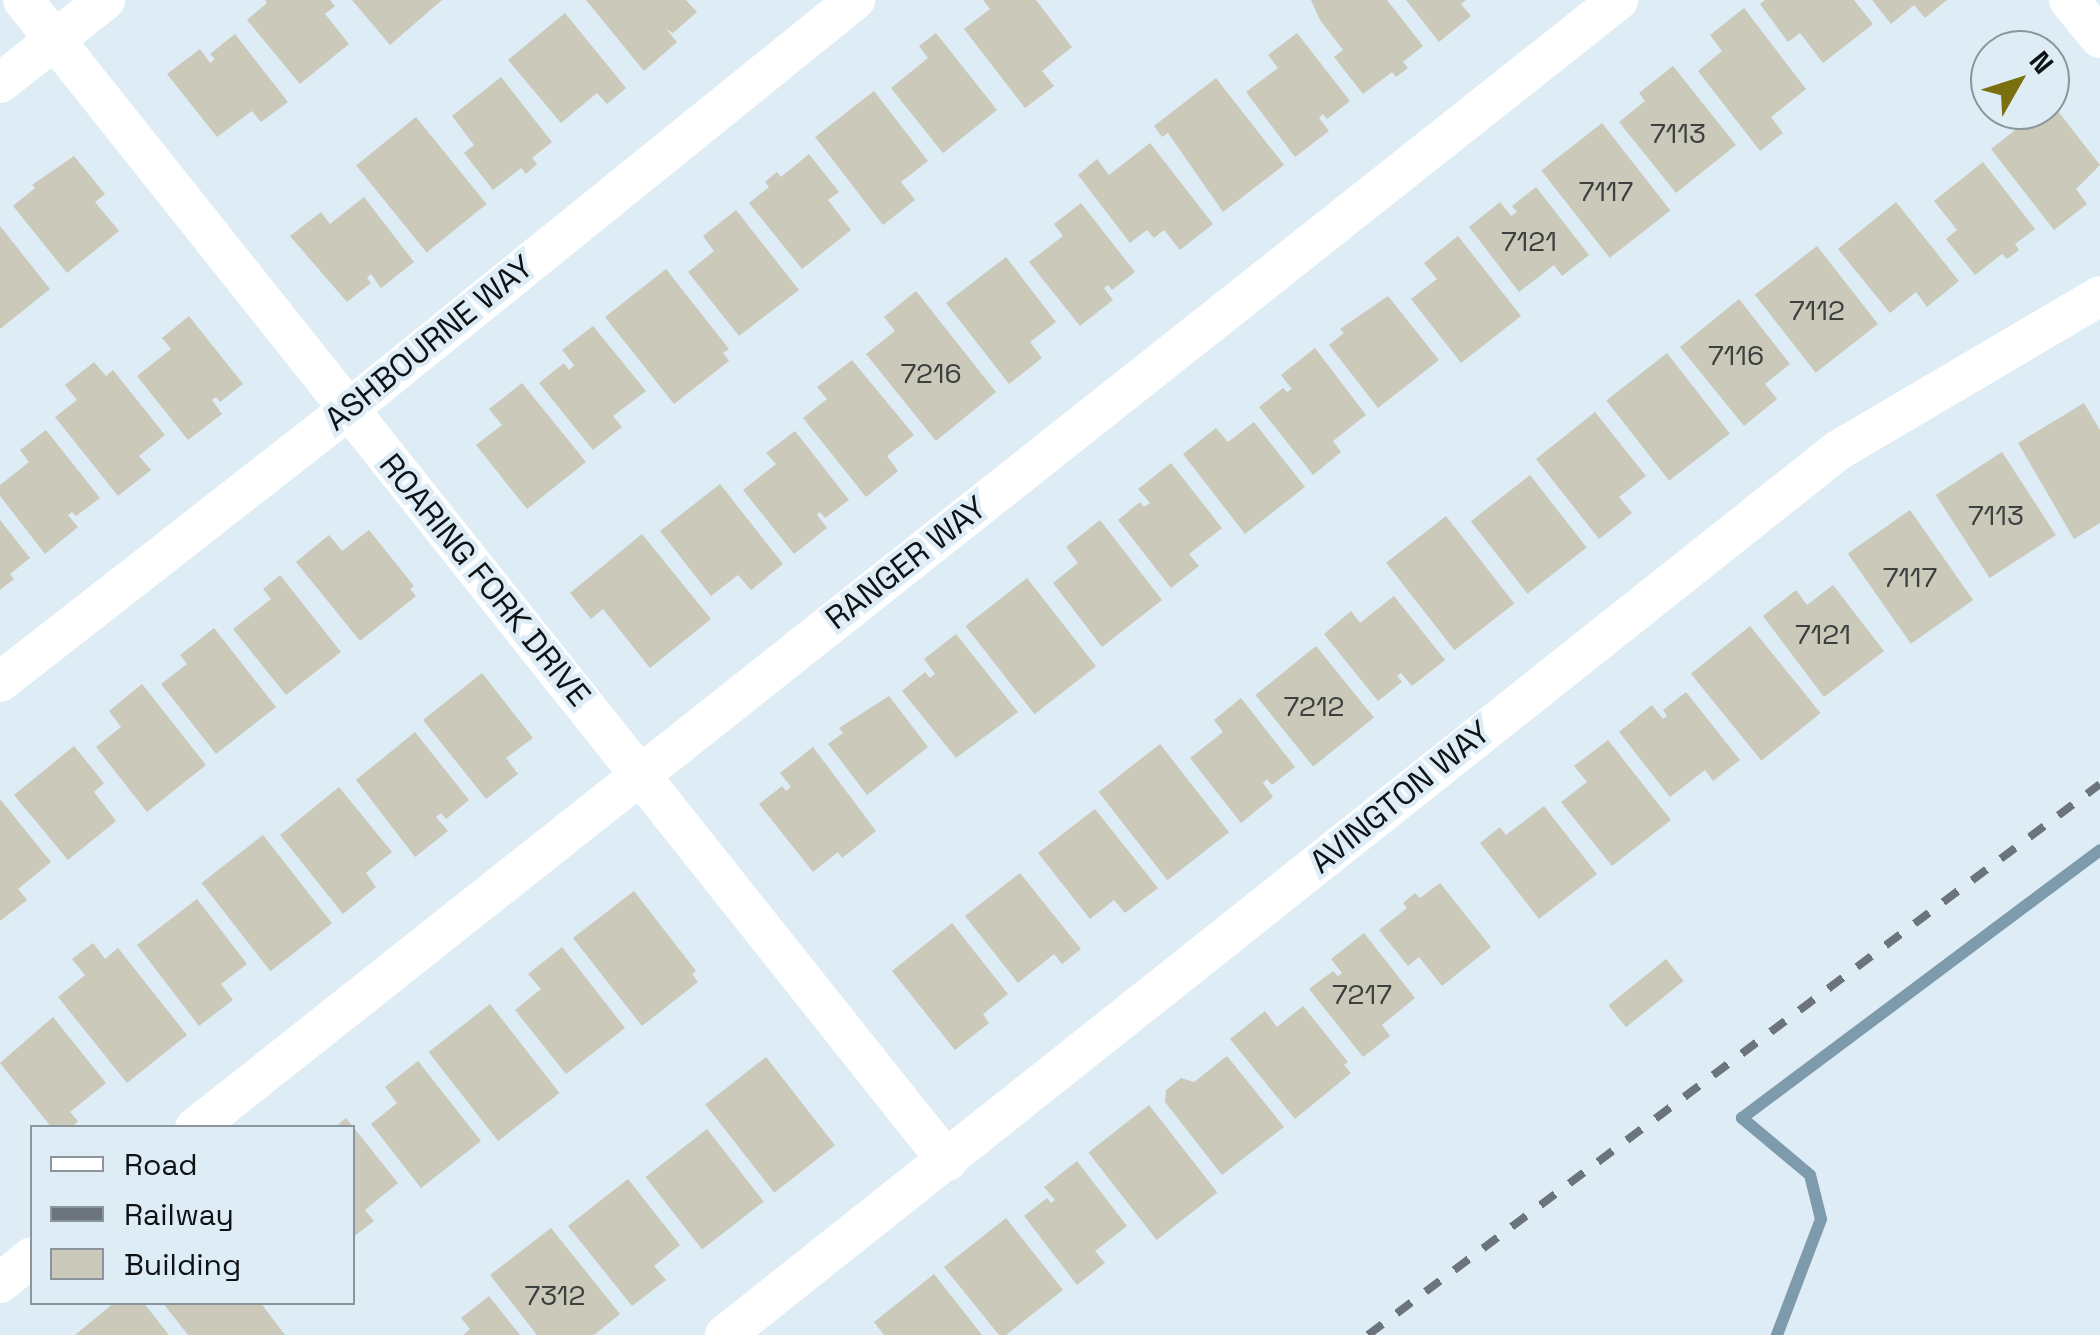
<!DOCTYPE html>
<style>
body{margin:0}
#map{position:relative;width:2100px;height:1335px;overflow:hidden;background:#deecf6;font-family:"Space Grotesk",sans-serif}
div>[style]{position:absolute}
[style*='--x']{left:calc(var(--x)*1px);top:calc(var(--y)*1px);width:calc(var(--w)*1px);rotate:calc(var(--a)*1deg)}
.stream>*{height:12px;margin:-6px;padding:0 6px;transform-origin:6px;border-radius:6px;background:#7e9aad}
.building>*{inset:0;background:#cac9ba;transform-origin:0 0}
.minor>*{height:40px;margin:-20px;padding:0 20px;transform-origin:20px;border-radius:20px;background:#fff}
.rail>*{height:8px;margin-top:-4px;transform-origin:0;background:repeating-linear-gradient(90deg,#6b747b 0 18px,transparent 0 36px)}
span{translate:-50% -50%;white-space:nowrap;text-align:center;line-height:1.15;-webkit-text-stroke:9px #deecf6;paint-order:stroke}
.number-label{font-size:28px;color:#3c403e}
.number-label span{-webkit-text-stroke-width:0}
.street-label{font-size:32px;color:#0d1215}
.legend{position:absolute;left:30px;top:1125px;width:325px;height:180px;box-sizing:border-box;background:#deecf6;border:2px solid #8a959c;margin:0;padding:12px 18px;list-style:none;font-size:30px;color:#0d1215}
.legend li{display:flex;align-items:center;gap:20px;height:50px}
.legend b{width:50px;border:2px solid #8a959c}
.north{position:absolute;left:1970px;top:30px;width:100px;height:100px;box-sizing:border-box;background:#deecf6;border:2px solid #8a959c;border-radius:50%;rotate:51deg;font-size:28px;font-weight:700;line-height:40px;text-align:center;color:#0d1215}
.north::after{content:'';display:block;margin:auto;width:35px;height:45px;background:#7a7010;clip-path:polygon(50% 0,100% 100%,50% 72%,0 100%)}
</style>
<div id="map">
<div class="stream">
<div style="--x:1777;--y:1335;--w:124;--a:-69.2"></div>
<div style="--x:1821;--y:1219;--w:45;--a:-104"></div>
<div style="--x:1810;--y:1175;--w:89;--a:-140"></div>
<div style="--x:1742;--y:1118;--w:447;--a:-36.8"></div>
</div>
<div class="building">
<div style="clip-path:polygon(265px 0,330px 0,335px 6px,325px 14px,349px 44px,300px 84px,247px 20px,267px 3px)"></div>
<div style="clip-path:polygon(352px 0,442px 0,390px 45px)"></div>
<div style="clip-path:polygon(586px 0,686px 0,697px 12px,673px 33px,666px 29px,677px 42px,644px 71px)"></div>
<div style="clip-path:polygon(983px 0,1036px 0,1072px 47px,1042px 71px,1054px 86px,1025px 108px,964px 29px,990px 9px)"></div>
<div style="clip-path:polygon(1311px 0,1387px 0,1423px 46px,1403px 62px,1408px 68px,1396px 77px,1392px 72px,1363px 94px,1334px 57px,1343px 50px,1320px 20px)"></div>
<div style="clip-path:polygon(1406px 0,1466px 0,1461px 4px,1471px 16px,1439px 42px)"></div>
<div style="clip-path:polygon(1765px 0,1854px 0,1873px 24px,1823px 63px,1800px 33px,1788px 42px,1760px 4px)"></div>
<div style="clip-path:polygon(1872px 0,1947px 0,1925px 18px,1914px 5px,1891px 24px)"></div>
<div style="clip-path:polygon(1744px 8px,1806px 89px,1771px 117px,1783px 133px,1760px 151px,1698px 71px,1722px 51px,1710px 35px)"></div>
<div style="clip-path:polygon(565px 13px,626px 88px,607px 104px,597px 93px,561px 123px,508px 60px)"></div>
<div style="clip-path:polygon(936px 33px,997px 110px,943px 153px,891px 88px,928px 58px,919px 46px)"></div>
<div style="clip-path:polygon(1297px 33px,1350px 101px,1327px 119px,1323px 114px,1319px 118px,1329px 131px,1295px 157px,1246px 92px,1278px 68px,1268px 55px)"></div>
<div style="clip-path:polygon(235px 34px,288px 102px,261px 122px,252px 111px,217px 137px,167px 74px,200px 49px,210px 63px,215px 59px,210px 54px)"></div>
<div style="clip-path:polygon(1673px 66px,1736px 145px,1676px 193px,1619px 122px,1645px 101px,1639px 93px)"></div>
<div style="clip-path:polygon(501px 77px,552px 142px,532px 158px,537px 164px,526px 174px,521px 168px,493px 190px,464px 153px,474px 145px,452px 116px)"></div>
<div style="clip-path:polygon(1216px 78px,1284px 165px,1223px 212px,1168px 133px,1162px 137px,1154px 126px)"></div>
<div style="clip-path:polygon(874px 91px,928px 161px,901px 182px,915px 200px,883px 225px,815px 137px)"></div>
<div style="clip-path:polygon(2050px 101px,2100px 165px,2076px 189px,2087px 204px,2054px 230px,1991px 149px,2041px 110px,2050px 110px)"></div>
<div style="left:416px;top:117px;width:112px;height:77px;rotate:51deg"></div>
<div style="left:1602px;top:123px;width:111px;height:77px;rotate:52deg"></div>
<div style="clip-path:polygon(1150px 143px,1213px 224px,1180px 250px,1164px 230px,1154px 238px,1147px 230px,1130px 243px,1078px 175px,1097px 159px,1109px 175px)"></div>
<div style="clip-path:polygon(809px 154px,839px 192px,828px 200px,851px 230px,802px 269px,749px 203px,769px 187px,765px 182px,777px 172px,781px 177px)"></div>
<div style="clip-path:polygon(74px 156px,105px 194px,95px 202px,119px 231px,67px 273px,13px 206px,35px 188px,32px 185px)"></div>
<div style="clip-path:polygon(1983px 162px,2035px 229px,2015px 244px,2019px 250px,2007px 259px,2002px 254px,1975px 275px,1946px 239px,1957px 230px,1934px 201px)"></div>
<div style="clip-path:polygon(1536px 187px,1589px 255px,1562px 276px,1554px 265px,1519px 292px,1469px 227px,1500px 202px,1511px 216px,1517px 212px,1512px 206px)"></div>
<div style="clip-path:polygon(364px 197px,414px 262px,381px 288px,371px 274px,367px 278px,371px 283px,347px 302px,290px 236px,321px 212px,330px 224px)"></div>
<div style="clip-path:polygon(1896px 202px,1959px 281px,1927px 307px,1916px 292px,1890px 313px,1838px 249px)"></div>
<div style="clip-path:polygon(1081px 203px,1135px 272px,1112px 290px,1108px 285px,1104px 288px,1113px 300px,1080px 326px,1029px 262px,1063px 236px,1054px 224px)"></div>
<div style="clip-path:polygon(736px 210px,799px 290px,739px 336px,688px 272px,714px 251px,703px 236px)"></div>
<div style="clip-path:polygon(0 226px,50px 289px,0 329px)"></div>
<div style="clip-path:polygon(1458px 236px,1521px 316px,1461px 363px,1411px 299px,1437px 279px,1424px 263px)"></div>
<div style="left:1817px;top:246px;width:99px;height:79px;rotate:52deg"></div>
<div style="clip-path:polygon(1006px 257px,1056px 322px,1030px 342px,1042px 358px,1009px 384px,946px 303px)"></div>
<div style="clip-path:polygon(666px 269px,729px 349px,723px 353px,729px 361px,674px 404px,605px 317px)"></div>
<div style="clip-path:polygon(916px 291px,996px 392px,936px 441px,866px 354px,895px 331px,884px 317px)"></div>
<div style="clip-path:polygon(1388px 296px,1439px 360px,1378px 408px,1329px 345px,1344px 333px,1340px 329px)"></div>
<div style="clip-path:polygon(1739px 299px,1790px 364px,1765px 384px,1777px 399px,1744px 426px,1680px 347px)"></div>
<div style="clip-path:polygon(189px 316px,243px 384px,220px 402px,216px 397px,212px 400px,222px 414px,188px 440px,137px 376px,171px 349px,162px 338px)"></div>
<div style="clip-path:polygon(593px 326px,646px 391px,613px 416px,622px 427px,593px 450px,539px 383px,564px 363px,569px 370px,574px 365px,562px 350px)"></div>
<div style="clip-path:polygon(1315px 348px,1366px 415px,1333px 441px,1341px 452px,1313px 475px,1259px 407px,1283px 388px,1287px 392px,1292px 389px,1281px 375px)"></div>
<div style="left:1667px;top:353px;width:102px;height:77px;rotate:52deg"></div>
<div style="clip-path:polygon(852px 360px,914px 435px,887px 456px,898px 471px,866px 497px,803px 418px,827px 399px,817px 387px)"></div>
<div style="clip-path:polygon(94px 362px,106px 376px,113px 370px,165px 435px,139px 456px,151px 470px,118px 496px,55px 417px,77px 400px,65px 385px)"></div>
<div style="clip-path:polygon(522px 383px,586px 462px,527px 509px,476px 445px,502px 425px,489px 409px)"></div>
<div style="clip-path:polygon(2084px 403px,2100px 430px,2100px 523px,2074px 539px,2018px 443px)"></div>
<div style="clip-path:polygon(1595px 412px,1646px 476px,1619px 497px,1632px 513px,1599px 539px,1536px 459px)"></div>
<div style="clip-path:polygon(1254px 422px,1305px 487px,1245px 534px,1183px 454px,1216px 428px,1228px 442px)"></div>
<div style="clip-path:polygon(46px 430px,100px 498px,76px 516px,72px 512px,68px 515px,78px 527px,45px 554px,0 496px,0 485px,29px 462px,20px 450px)"></div>
<div style="clip-path:polygon(795px 431px,849px 500px,825px 518px,820px 512px,817px 515px,827px 528px,794px 554px,743px 490px,776px 464px,766px 453px)"></div>
<div style="left:2002px;top:452px;width:99px;height:79px;rotate:57deg"></div>
<div style="clip-path:polygon(1171px 463px,1222px 528px,1189px 554px,1199px 566px,1171px 588px,1118px 520px,1140px 502px,1144px 507px,1150px 503px,1138px 489px)"></div>
<div style="left:1530px;top:475px;width:92px;height:75px;rotate:52deg"></div>
<div style="clip-path:polygon(720px 484px,783px 564px,751px 590px,738px 575px,711px 596px,660px 531px)"></div>
<div style="left:1910px;top:510px;width:110px;height:76px;rotate:55deg"></div>
<div style="left:1446px;top:516px;width:111px;height:76px;rotate:52deg"></div>
<div style="clip-path:polygon(0 520px,30px 558px,10px 574px,14px 579px,0 590px)"></div>
<div style="clip-path:polygon(1100px 520px,1162px 600px,1102px 647px,1053px 583px,1078px 563px,1066px 547px)"></div>
<div style="clip-path:polygon(369px 530px,414px 586px,410px 589px,416px 596px,360px 641px,296px 562px,329px 535px,342px 551px)"></div>
<div style="clip-path:polygon(642px 534px,711px 619px,650px 668px,603px 609px,591px 619px,570px 593px)"></div>
<div style="clip-path:polygon(280px 575px,341px 652px,286px 695px,233px 629px,271px 599px,263px 589px)"></div>
<div style="left:1027px;top:578px;width:112px;height:78px;rotate:52deg"></div>
<div style="clip-path:polygon(1833px 585px,1884px 651px,1824px 697px,1763px 616px,1796px 590px,1807px 605px)"></div>
<div style="clip-path:polygon(1394px 596px,1445px 660px,1412px 686px,1401px 673px,1397px 676px,1402px 682px,1378px 701px,1324px 634px,1351px 611px,1360px 623px)"></div>
<div style="left:1750px;top:626px;width:112px;height:76px;rotate:51deg"></div>
<div style="clip-path:polygon(214px 628px,276px 707px,216px 754px,161px 684px,187px 664px,180px 655px)"></div>
<div style="clip-path:polygon(956px 634px,1018px 712px,956px 758px,902px 691px,925px 672px,930px 678px,935px 674px,924px 659px)"></div>
<div style="left:1316px;top:646px;width:92px;height:78px;rotate:51deg"></div>
<div style="clip-path:polygon(482px 673px,533px 738px,506px 758px,518px 774px,486px 799px,423px 720px)"></div>
<div style="clip-path:polygon(142px 684px,206px 765px,147px 812px,96px 747px,121px 727px,109px 711px)"></div>
<div style="clip-path:polygon(1686px 692px,1740px 760px,1713px 781px,1705px 770px,1670px 797px,1619px 732px,1652px 705px,1663px 719px,1667px 716px,1663px 710px)"></div>
<div style="clip-path:polygon(889px 696px,928px 747px,867px 795px,828px 744px,843px 733px,839px 728px)"></div>
<div style="clip-path:polygon(1241px 698px,1295px 767px,1272px 785px,1267px 779px,1263px 783px,1273px 797px,1241px 823px,1190px 758px,1223px 732px,1214px 720px)"></div>
<div style="clip-path:polygon(415px 732px,469px 800px,446px 819px,441px 813px,436px 817px,448px 831px,415px 857px,356px 780px)"></div>
<div style="clip-path:polygon(1608px 740px,1671px 820px,1612px 866px,1561px 802px,1587px 782px,1574px 766px)"></div>
<div style="left:1160px;top:744px;width:112px;height:78px;rotate:52deg"></div>
<div style="clip-path:polygon(74px 746px,104px 783px,94px 792px,116px 821px,68px 860px,14px 795px)"></div>
<div style="clip-path:polygon(813px 747px,876px 831px,842px 858px,838px 852px,813px 872px,759px 804px,782px 786px,786px 791px,791px 787px,780px 773px)"></div>
<div style="clip-path:polygon(339px 787px,392px 852px,366px 873px,376px 887px,343px 914px,280px 835px)"></div>
<div style="clip-path:polygon(0 799px,51px 862px,18px 889px,27px 900px,0 921px)"></div>
<div style="clip-path:polygon(1544px 806px,1597px 874px,1539px 919px,1480px 843px,1500px 827px,1506px 835px)"></div>
<div style="clip-path:polygon(1095px 809px,1158px 888px,1125px 913px,1114px 900px,1090px 919px,1038px 853px)"></div>
<div style="left:263px;top:835px;width:112px;height:78px;rotate:52deg"></div>
<div style="clip-path:polygon(1020px 873px,1081px 949px,1062px 964px,1054px 954px,1018px 983px,965px 916px)"></div>
<div style="clip-path:polygon(1440px 883px,1491px 947px,1442px 986px,1419px 957px,1408px 966px,1379px 930px,1407px 908px,1403px 903px,1415px 893px,1420px 898px)"></div>
<div style="clip-path:polygon(634px 891px,696px 971px,692px 974px,698px 982px,642px 1026px,573px 938px)"></div>
<div style="clip-path:polygon(197px 899px,247px 964px,221px 984px,233px 1000px,199px 1026px,137px 945px)"></div>
<div style="clip-path:polygon(952px 923px,1008px 994px,983px 1014px,989px 1023px,955px 1050px,892px 971px)"></div>
<div style="clip-path:polygon(1364px 933px,1415px 998px,1382px 1025px,1390px 1036px,1363px 1057px,1309px 989px,1333px 971px,1338px 976px,1342px 973px,1331px 959px)"></div>
<div style="clip-path:polygon(93px 943px,105px 959px,118px 948px,187px 1035px,127px 1083px,58px 997px,85px 975px,72px 959px)"></div>
<div style="clip-path:polygon(562px 947px,625px 1028px,566px 1074px,515px 1010px,541px 989px,528px 974px)"></div>
<div style="left:1666px;top:959px;width:28px;height:74px;rotate:51deg"></div>
<div style="left:490px;top:1004px;width:113px;height:78px;rotate:52deg"></div>
<div style="clip-path:polygon(1303px 1006px,1348px 1062px,1344px 1065px,1351px 1073px,1295px 1119px,1230px 1039px,1265px 1011px,1277px 1027px)"></div>
<div style="clip-path:polygon(53px 1017px,106px 1083px,70px 1112px,78px 1121px,71px 1128px,52px 1128px,0 1063px)"></div>
<div style="clip-path:polygon(1227px 1056px,1284px 1127px,1222px 1175px,1165px 1102px,1166px 1090px,1181px 1078px,1194px 1082px)"></div>
<div style="left:766px;top:1057px;width:112px;height:77px;rotate:52deg"></div>
<div style="clip-path:polygon(418px 1061px,481px 1141px,421px 1188px,371px 1124px,397px 1103px,385px 1087px)"></div>
<div style="left:1149px;top:1105px;width:111px;height:77px;rotate:52deg"></div>
<div style="clip-path:polygon(346px 1118px,398px 1183px,365px 1210px,374px 1221px,352px 1238px,352px 1128px,334px 1128px)"></div>
<div style="left:707px;top:1129px;width:92px;height:78px;rotate:52deg"></div>
<div style="clip-path:polygon(1077px 1161px,1127px 1226px,1095px 1251px,1105px 1263px,1077px 1285px,1024px 1216px,1047px 1198px,1051px 1203px,1055px 1200px,1044px 1187px)"></div>
<div style="clip-path:polygon(628px 1179px,680px 1245px,654px 1266px,666px 1280px,632px 1306px,568px 1226px)"></div>
<div style="clip-path:polygon(1006px 1218px,1063px 1290px,1006px 1335px,999px 1335px,944px 1267px)"></div>
<div style="clip-path:polygon(551px 1228px,620px 1314px,594px 1335px,537px 1335px,490px 1275px)"></div>
<div style="clip-path:polygon(934px 1274px,982px 1335px,884px 1335px,874px 1322px)"></div>
<div style="clip-path:polygon(489px 1296px,520px 1335px,463px 1335px,470px 1329px,461px 1318px)"></div>
<div style="clip-path:polygon(115px 1302px,143px 1302px,169px 1335px,75px 1335px)"></div>
<div style="clip-path:polygon(162px 1302px,260px 1302px,285px 1335px,188px 1335px)"></div>
</div>
<div class="minor">
<div style="--x:23;--y:0;--w:1484;--a:51.48"></div>
<div style="--x:2069;--y:0;--w:49;--a:50.8"></div>
<div style="--x:0;--y:83;--w:134;--a:-38.3"></div>
<div style="--x:0;--y:682;--w:443;--a:-38"></div>
<div style="--x:349;--y:409;--w:651;--a:-38.95"></div>
<div style="--x:195;--y:1128;--w:1816;--a:-38.4"></div>
<div style="--x:0;--y:1283;--w:41;--a:-39.1"></div>
<div style="--x:725;--y:1335;--w:1421;--a:-38.48"></div>
<div style="--x:1837;--y:451;--w:305;--a:-30.5"></div>
</div>
<div class="rail">
<div style="--x:1368;--y:1335;--w:916;--a:-36.97"></div>
</div>
<div class="number-label">
<span style="left:1678px;top:133px">7113</span>
<span style="left:1606px;top:191px">7117</span>
<span style="left:1529px;top:241px">7121</span>
<span style="left:1817px;top:310px">7112</span>
<span style="left:1736px;top:355px">7116</span>
<span style="left:931px;top:373px">7216</span>
<span style="left:1996px;top:515px">7113</span>
<span style="left:1910px;top:577px">7117</span>
<span style="left:1823px;top:634px">7121</span>
<span style="left:1314px;top:706px">7212</span>
<span style="left:1362px;top:994px">7217</span>
<span style="left:555px;top:1295px">7312</span>
</div>
<div class="street-label">
<span style="left:429px;top:343px;rotate:-39deg">ASHBOURNE WAY</span>
<span style="left:906px;top:563px;rotate:-38deg">RANGER WAY</span>
<span style="left:485px;top:580px;rotate:51deg">ROARING FORK DRIVE</span>
<span style="left:1400px;top:797px;rotate:-39deg">AVINGTON WAY</span>
</div>
<ul class="legend">
<li><b style="height:12px;background:#fff"></b>Road</li>
<li><b style="height:12px;background:#6b747b"></b>Railway</li>
<li><b style="height:28px;background:#cac9ba"></b>Building</li>
</ul>
<div class="north">N</div>
</div>
